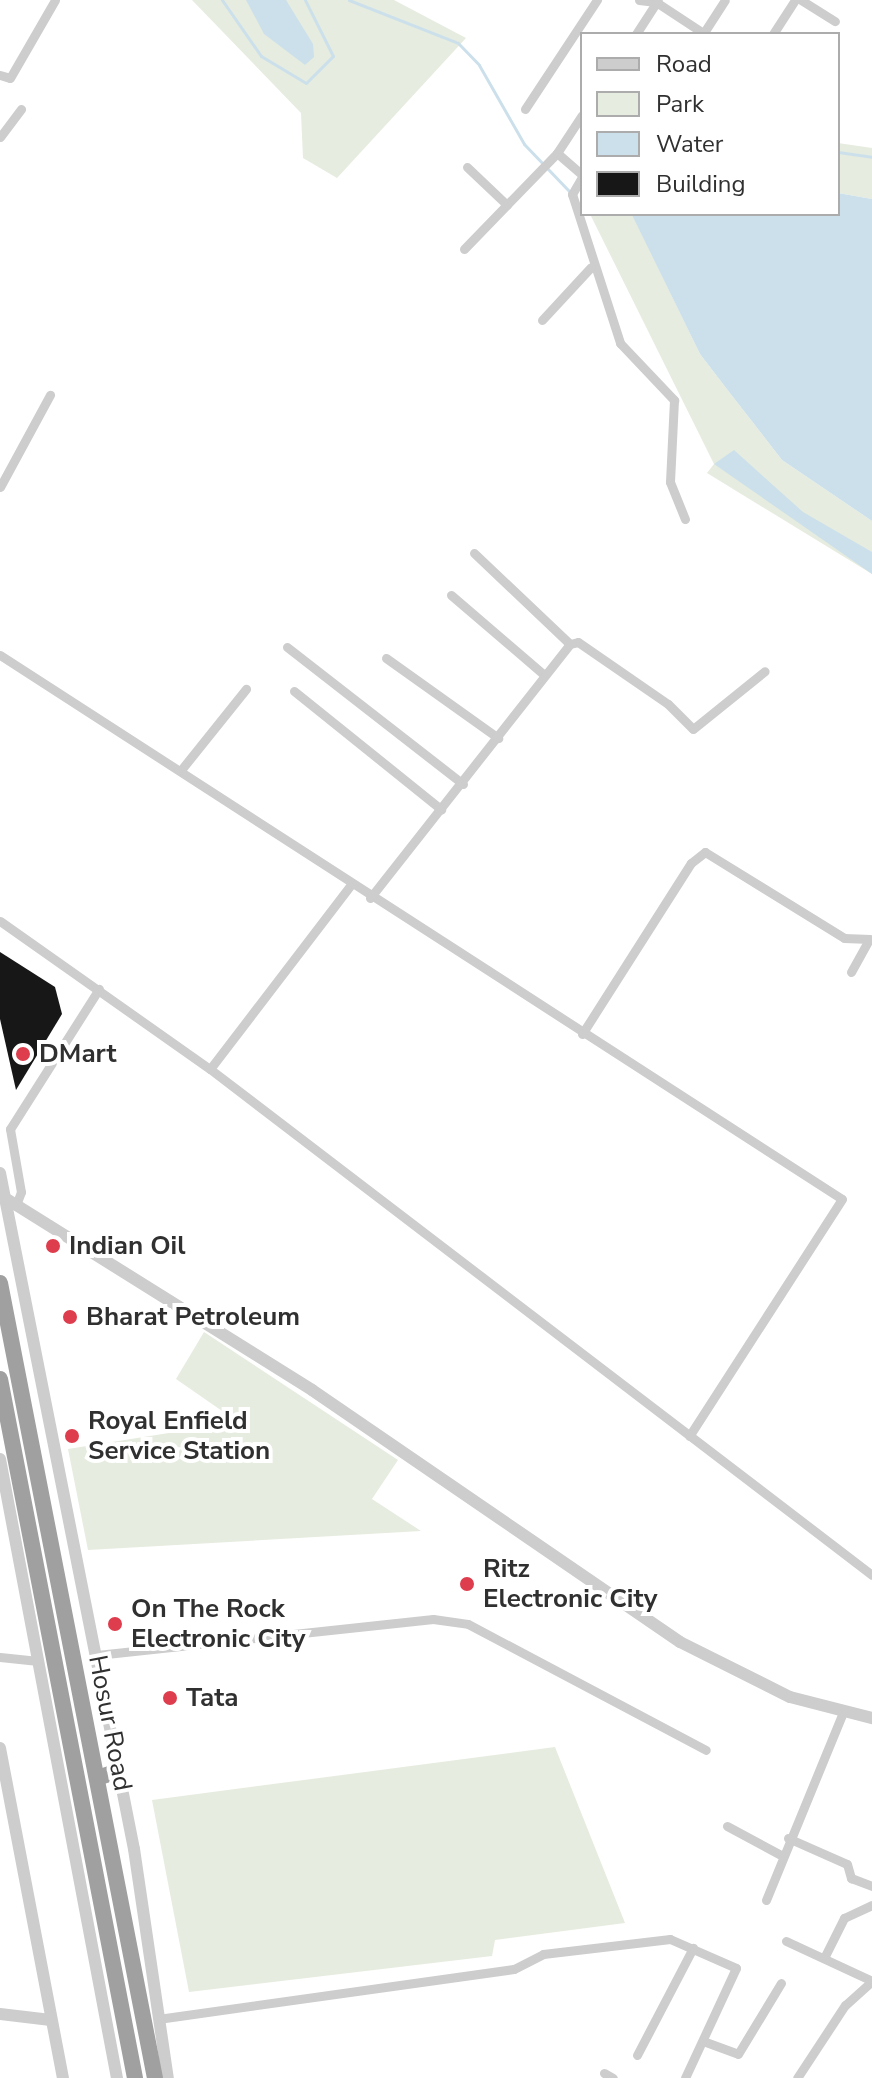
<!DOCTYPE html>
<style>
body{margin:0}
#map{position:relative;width:872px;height:2078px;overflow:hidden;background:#fff;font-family:"Nunito Sans",sans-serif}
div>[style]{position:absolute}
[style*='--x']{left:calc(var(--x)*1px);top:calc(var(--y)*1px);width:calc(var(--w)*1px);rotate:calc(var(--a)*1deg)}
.green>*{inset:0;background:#e6ecdf}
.water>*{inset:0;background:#cce0eb}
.stream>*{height:3px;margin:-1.5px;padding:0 1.5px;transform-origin:1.5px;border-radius:1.5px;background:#cce0eb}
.building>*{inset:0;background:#171717}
.minor>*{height:9px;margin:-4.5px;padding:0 4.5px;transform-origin:4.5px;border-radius:4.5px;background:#cdcdcd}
.tertiary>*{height:12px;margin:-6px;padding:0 6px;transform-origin:6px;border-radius:6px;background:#cdcdcd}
.trunk>*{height:16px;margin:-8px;padding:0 8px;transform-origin:8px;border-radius:8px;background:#a0a0a0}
.dots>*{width:22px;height:22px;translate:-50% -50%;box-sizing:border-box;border:4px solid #fff;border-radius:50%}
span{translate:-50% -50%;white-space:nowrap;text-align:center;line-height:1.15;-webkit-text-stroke:8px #fff;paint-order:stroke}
.poi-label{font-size:26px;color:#303030;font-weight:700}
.left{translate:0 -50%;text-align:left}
.street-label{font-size:26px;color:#303030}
.legend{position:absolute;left:580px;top:32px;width:260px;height:184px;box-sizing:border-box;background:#fff;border:2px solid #acacac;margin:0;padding:10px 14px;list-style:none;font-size:24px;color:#303030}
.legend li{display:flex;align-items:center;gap:16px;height:40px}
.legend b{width:40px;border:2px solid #acacac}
</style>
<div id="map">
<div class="green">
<div style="clip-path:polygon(192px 0,394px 0,466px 38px,337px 178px,303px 158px,301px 113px)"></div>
<div style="clip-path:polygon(838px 143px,872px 148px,872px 199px,838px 193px)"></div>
<div style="clip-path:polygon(590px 214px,632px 214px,700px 354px,726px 388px,782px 460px,872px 521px,872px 574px,707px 473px,714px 464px)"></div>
<div style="clip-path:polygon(204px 1332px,398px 1460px,372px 1499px,421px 1531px,88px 1550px,68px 1449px,238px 1422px,176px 1379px)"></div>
<div style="clip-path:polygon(555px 1747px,625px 1923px,495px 1940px,492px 1956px,189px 1992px,152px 1800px)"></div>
</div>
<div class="water">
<div style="clip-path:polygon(246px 0,286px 0,313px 44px,314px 57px,305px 65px,264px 34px)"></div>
<div style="clip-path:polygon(838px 193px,872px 199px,872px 521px,782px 460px,726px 388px,700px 354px,632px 215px,838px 214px)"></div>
<div style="clip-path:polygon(734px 450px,803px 512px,872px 552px,872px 574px,714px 464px)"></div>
</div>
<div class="stream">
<div style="--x:222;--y:0;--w:68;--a:55.1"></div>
<div style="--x:261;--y:56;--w:52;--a:31"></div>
<div style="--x:306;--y:83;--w:38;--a:-45"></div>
<div style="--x:333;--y:56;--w:63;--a:-116.6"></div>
<div style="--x:349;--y:0;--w:117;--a:21.5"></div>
<div style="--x:458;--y:43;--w:30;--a:46"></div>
<div style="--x:479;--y:65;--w:91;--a:60.3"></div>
<div style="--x:524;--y:144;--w:65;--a:46.2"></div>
<div style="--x:838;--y:152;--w:34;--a:8"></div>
</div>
<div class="building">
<div style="clip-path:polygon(0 952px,55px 987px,62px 1014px,16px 1090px,0 1019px)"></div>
</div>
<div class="minor">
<div style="--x:639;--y:0;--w:17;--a:7"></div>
<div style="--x:656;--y:2;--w:56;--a:33.4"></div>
<div style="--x:801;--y:0;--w:40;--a:32"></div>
<div style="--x:636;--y:34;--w:40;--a:-57.1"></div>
<div style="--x:703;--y:34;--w:40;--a:-57.1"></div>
<div style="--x:773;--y:34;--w:40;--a:-57.1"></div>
<div style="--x:0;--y:75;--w:10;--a:17"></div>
<div style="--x:10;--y:78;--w:90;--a:-60"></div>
<div style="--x:525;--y:109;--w:131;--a:-56.6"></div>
<div style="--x:0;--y:137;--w:35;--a:-53"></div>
<div style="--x:557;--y:153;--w:33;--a:41"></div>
<div style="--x:467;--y:167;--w:55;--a:43.5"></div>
<div style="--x:582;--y:177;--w:20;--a:120"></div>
<div style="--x:572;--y:194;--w:157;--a:72.1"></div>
<div style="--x:620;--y:343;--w:79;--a:46.5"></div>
<div style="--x:674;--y:400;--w:82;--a:92.8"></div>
<div style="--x:670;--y:482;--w:40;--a:68"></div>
<div style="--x:464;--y:249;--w:134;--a:-45.9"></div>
<div style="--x:557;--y:153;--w:45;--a:-56.7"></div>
<div style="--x:542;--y:320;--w:72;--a:-47.2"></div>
<div style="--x:0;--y:487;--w:105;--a:-61.5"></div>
<div style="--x:474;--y:553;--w:132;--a:43.5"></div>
<div style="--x:451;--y:595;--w:120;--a:40.6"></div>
<div style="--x:287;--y:647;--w:223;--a:37.9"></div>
<div style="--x:0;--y:655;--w:1002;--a:32.87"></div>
<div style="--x:842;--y:1199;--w:282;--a:122.8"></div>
<div style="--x:386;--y:658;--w:138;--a:35.5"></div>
<div style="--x:294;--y:691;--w:189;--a:38.8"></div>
<div style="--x:181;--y:770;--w:104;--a:-51.3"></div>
<div style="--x:370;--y:898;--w:323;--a:-51.8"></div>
<div style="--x:570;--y:644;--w:8;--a:-14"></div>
<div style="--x:578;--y:642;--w:109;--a:34.6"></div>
<div style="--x:668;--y:704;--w:35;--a:45"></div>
<div style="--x:693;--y:729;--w:92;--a:-38.9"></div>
<div style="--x:0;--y:921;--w:257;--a:35.2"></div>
<div style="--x:210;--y:1069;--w:833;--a:37.39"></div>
<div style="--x:851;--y:972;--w:37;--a:-61"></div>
<div style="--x:582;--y:1034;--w:203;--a:-57.5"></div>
<div style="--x:691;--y:863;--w:18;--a:-38"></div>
<div style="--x:705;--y:852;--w:163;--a:31.7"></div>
<div style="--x:844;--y:938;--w:26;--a:2"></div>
<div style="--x:210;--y:1069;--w:230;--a:-52.6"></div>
<div style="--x:16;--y:1205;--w:14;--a:-69"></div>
<div style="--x:21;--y:1192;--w:64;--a:-99.9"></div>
<div style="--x:10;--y:1129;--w:166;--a:-57.6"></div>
<div style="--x:97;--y:1655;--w:338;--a:-6.1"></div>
<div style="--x:433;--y:1619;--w:35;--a:8"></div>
<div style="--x:468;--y:1624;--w:269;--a:27.9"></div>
<div style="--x:0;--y:1657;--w:36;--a:6"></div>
<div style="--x:727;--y:1826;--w:59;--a:28.3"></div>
<div style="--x:788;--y:1838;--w:64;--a:23.8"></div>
<div style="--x:847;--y:1864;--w:15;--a:74"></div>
<div style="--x:851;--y:1878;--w:22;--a:21"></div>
<div style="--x:766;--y:1900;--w:203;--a:-67.7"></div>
<div style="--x:786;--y:1941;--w:95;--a:24.9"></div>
<div style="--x:872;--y:1981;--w:36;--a:138"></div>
<div style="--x:845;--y:2005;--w:87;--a:123.3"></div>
<div style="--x:824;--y:1958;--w:45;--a:-63.4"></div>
<div style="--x:844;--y:1918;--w:31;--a:-25"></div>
<div style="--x:158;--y:2019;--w:359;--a:-8"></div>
<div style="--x:514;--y:1969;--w:33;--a:-27"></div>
<div style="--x:543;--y:1954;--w:128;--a:-6.7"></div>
<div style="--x:670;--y:1939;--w:72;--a:23.7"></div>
<div style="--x:736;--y:1968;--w:121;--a:114.9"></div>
<div style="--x:703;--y:2041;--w:37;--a:20"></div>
<div style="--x:738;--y:2054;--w:83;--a:-58.8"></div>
<div style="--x:637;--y:2055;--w:121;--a:-62.4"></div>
<div style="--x:604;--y:2073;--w:10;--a:29"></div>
</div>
<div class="tertiary">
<div style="--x:0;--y:1173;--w:689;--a:78.79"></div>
<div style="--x:134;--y:1849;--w:232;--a:81.6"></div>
<div style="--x:5;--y:1198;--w:362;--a:32"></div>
<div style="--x:312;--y:1390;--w:446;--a:34.4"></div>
<div style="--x:680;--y:1642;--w:123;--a:26.6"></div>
<div style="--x:790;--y:1697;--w:85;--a:14.4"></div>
<div style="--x:0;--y:1459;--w:630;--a:79.3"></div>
<div style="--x:0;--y:1748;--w:336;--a:79.2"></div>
<div style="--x:0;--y:2014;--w:51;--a:6.7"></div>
</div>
<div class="trunk">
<div style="--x:0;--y:1283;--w:810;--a:78.97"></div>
<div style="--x:0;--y:1379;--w:712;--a:79.07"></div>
<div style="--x:97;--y:1778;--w:23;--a:-18"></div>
</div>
<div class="dots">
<div style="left:23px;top:1054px;background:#dd3d4d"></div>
<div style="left:53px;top:1246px;background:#dd3d4d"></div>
<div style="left:70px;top:1317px;background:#dd3d4d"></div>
<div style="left:72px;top:1436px;background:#dd3d4d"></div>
<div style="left:467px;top:1584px;background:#dd3d4d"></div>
<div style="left:115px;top:1624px;background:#dd3d4d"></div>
<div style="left:170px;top:1698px;background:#dd3d4d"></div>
</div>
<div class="poi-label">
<span class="left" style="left:39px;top:1054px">DMart</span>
<span class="left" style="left:69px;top:1246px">Indian Oil</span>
<span class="left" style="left:86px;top:1317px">Bharat Petroleum</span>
<span class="left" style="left:88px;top:1436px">Royal Enfield<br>Service Station</span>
<span class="left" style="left:483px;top:1584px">Ritz<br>Electronic City</span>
<span class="left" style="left:131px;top:1624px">On The Rock<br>Electronic City</span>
<span class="left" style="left:186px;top:1698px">Tata</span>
</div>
<div class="street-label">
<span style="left:110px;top:1723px;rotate:79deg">Hosur Road</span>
</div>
<ul class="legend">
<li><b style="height:10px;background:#cdcdcd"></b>Road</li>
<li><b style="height:22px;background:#e6ecdf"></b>Park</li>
<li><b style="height:22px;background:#cce0eb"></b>Water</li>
<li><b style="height:22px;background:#171717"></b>Building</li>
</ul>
</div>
